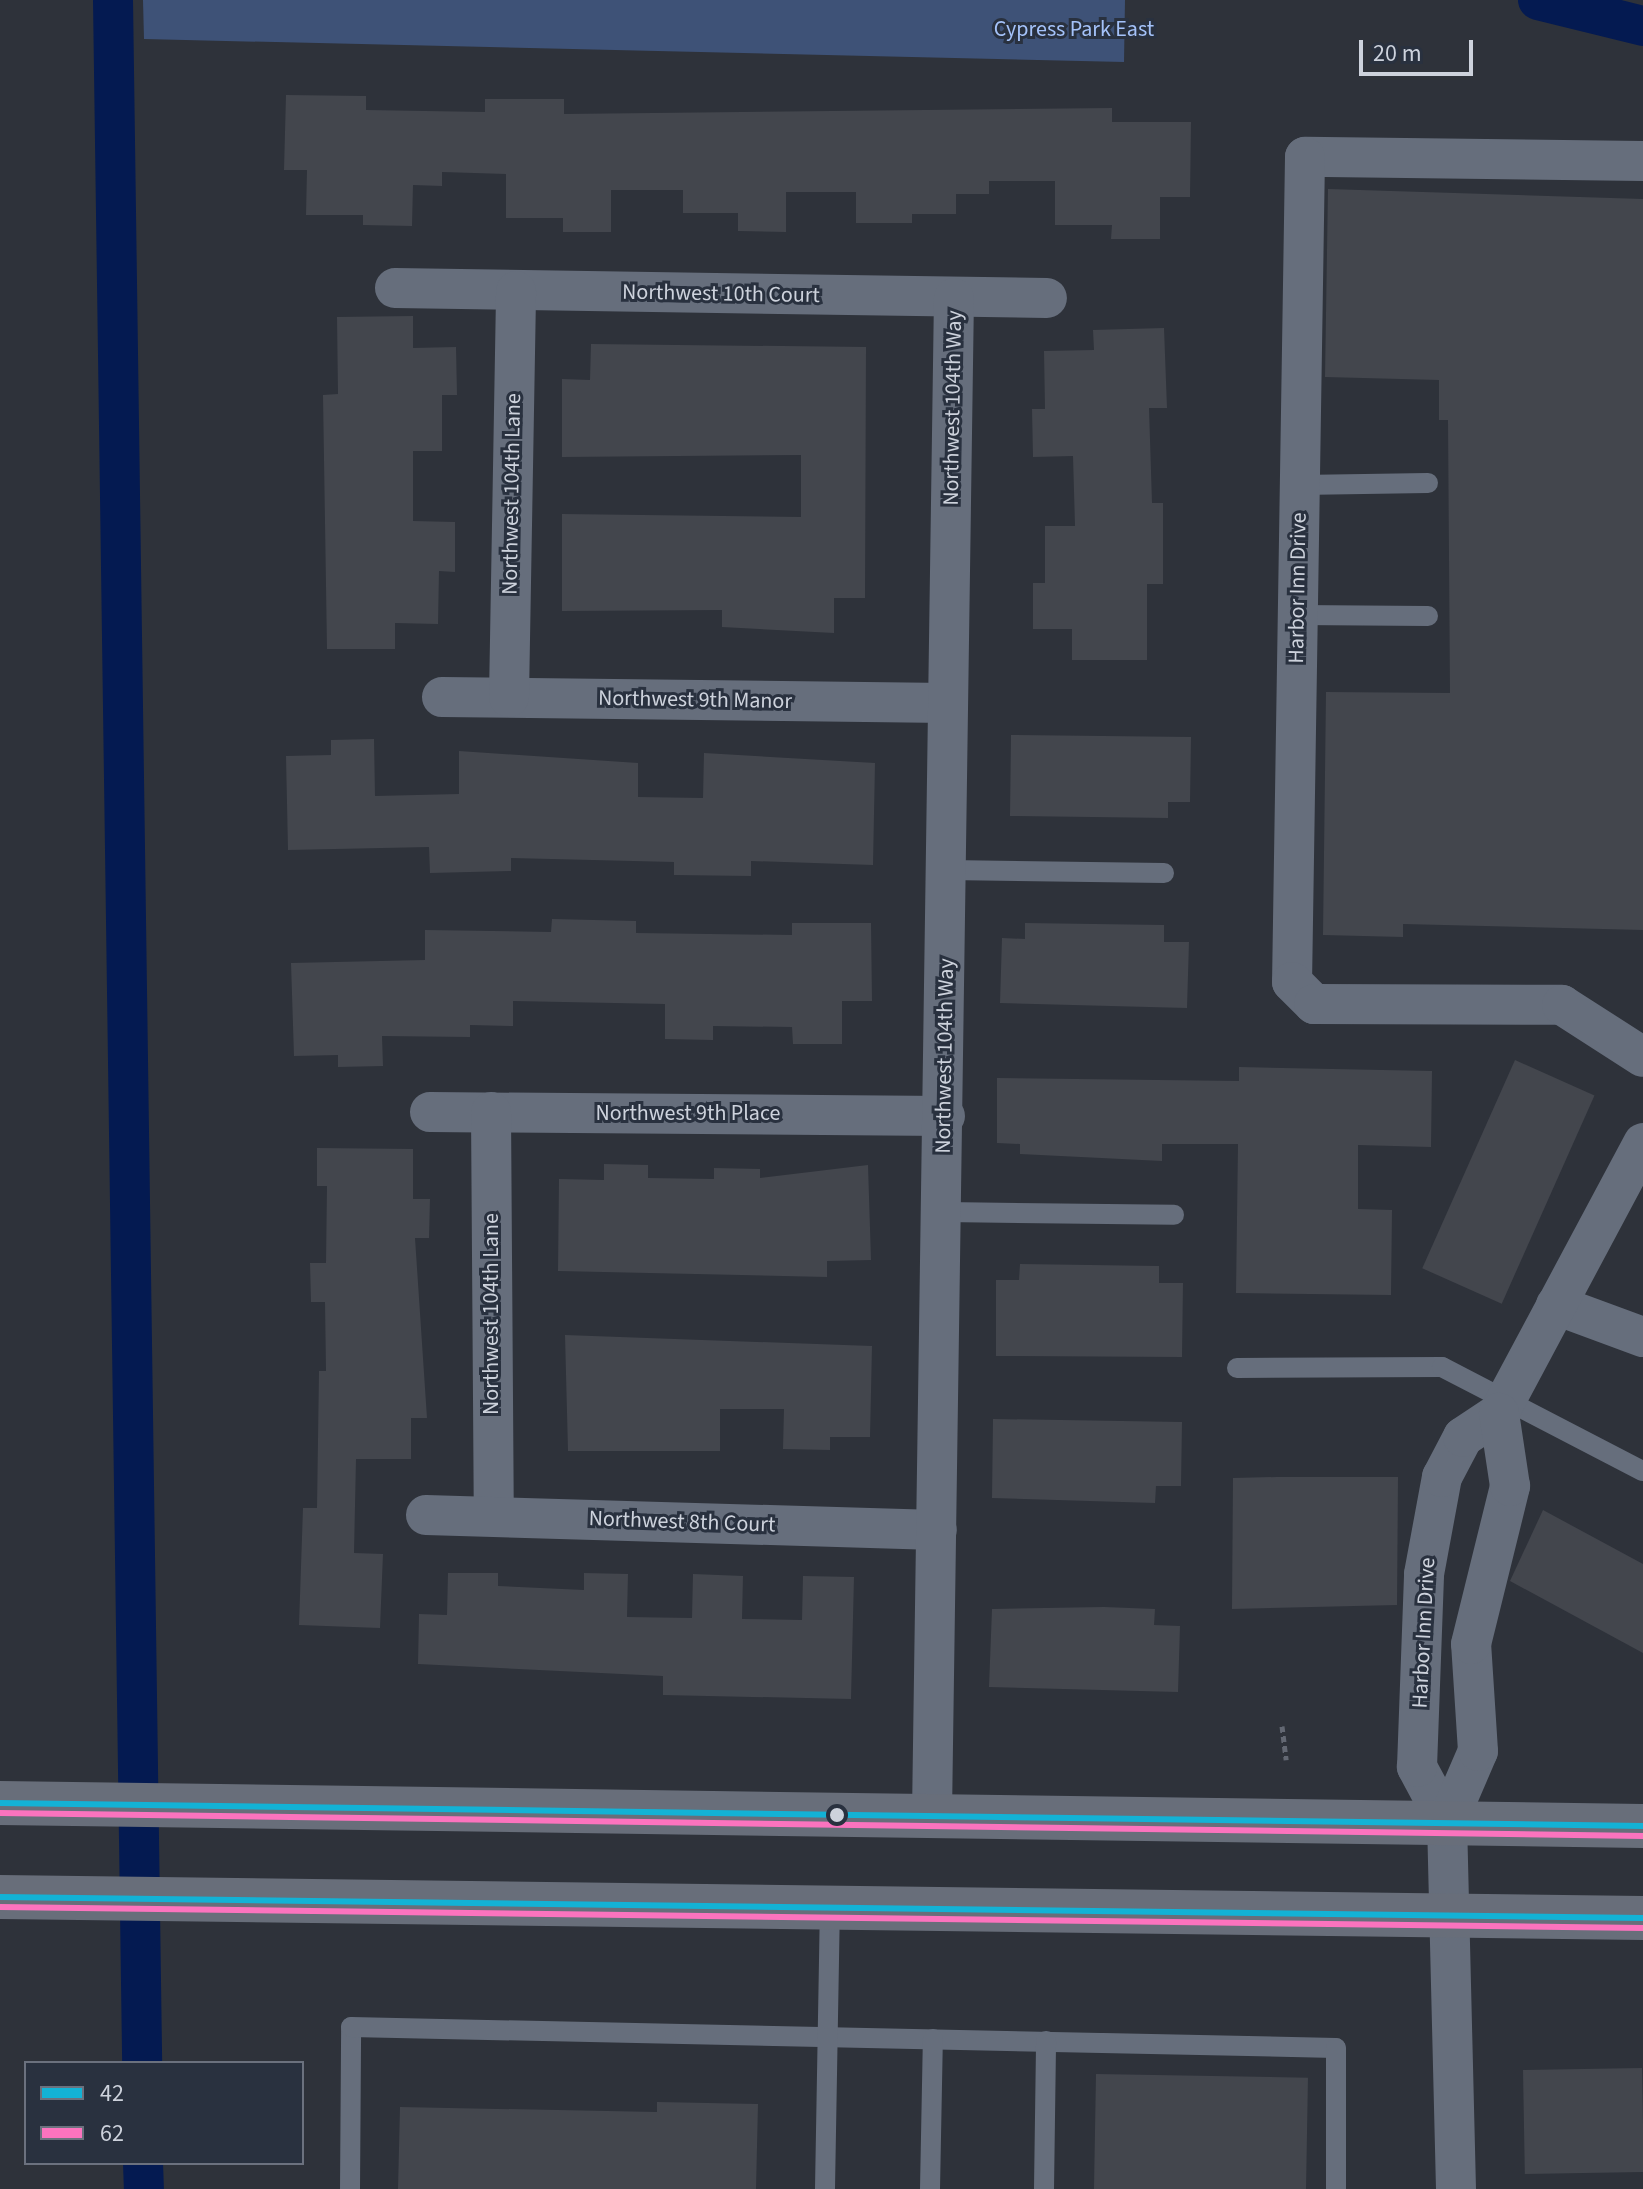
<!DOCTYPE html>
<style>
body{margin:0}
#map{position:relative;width:1643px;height:2189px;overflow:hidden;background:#2e323a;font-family:"Source Sans 3",sans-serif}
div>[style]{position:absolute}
.green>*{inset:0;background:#3e5277}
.canal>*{height:40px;margin:-20px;padding:0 20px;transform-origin:20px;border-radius:20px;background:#041a51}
.building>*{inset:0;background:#43464d;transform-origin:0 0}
.path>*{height:5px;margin-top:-2.5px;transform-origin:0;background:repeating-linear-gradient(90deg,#636873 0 6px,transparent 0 10px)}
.service>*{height:20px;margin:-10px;padding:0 10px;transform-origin:10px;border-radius:10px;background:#666e7c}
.minor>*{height:40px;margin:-20px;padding:0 20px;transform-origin:20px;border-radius:20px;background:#666e7c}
.primary>*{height:44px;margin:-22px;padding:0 22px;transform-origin:22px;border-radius:22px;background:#686e7a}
.bus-1>*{height:6px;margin:-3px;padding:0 3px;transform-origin:3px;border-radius:3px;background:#13b2d5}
.bus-2>*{height:6px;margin:-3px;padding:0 3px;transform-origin:3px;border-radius:3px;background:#fc73be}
.dots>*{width:22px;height:22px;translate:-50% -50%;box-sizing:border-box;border:4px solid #29313f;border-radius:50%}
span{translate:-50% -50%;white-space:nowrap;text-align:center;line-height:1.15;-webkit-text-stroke:6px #29313f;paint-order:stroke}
.park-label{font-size:22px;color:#a4c2f9}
.street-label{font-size:22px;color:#cdd2dc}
.legend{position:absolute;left:24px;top:2061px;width:280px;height:104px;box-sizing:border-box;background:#29313f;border:2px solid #6b717e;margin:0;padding:10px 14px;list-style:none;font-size:24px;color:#cdd2dc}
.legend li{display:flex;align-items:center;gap:16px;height:40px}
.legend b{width:40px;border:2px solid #6b717e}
.scale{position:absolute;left:1359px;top:40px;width:114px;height:36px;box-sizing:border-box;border:4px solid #cdd2dc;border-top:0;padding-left:10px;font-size:24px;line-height:28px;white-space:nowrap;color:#cdd2dc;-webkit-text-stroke:6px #29313f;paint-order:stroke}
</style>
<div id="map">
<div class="green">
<div style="clip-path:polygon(143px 0,1125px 0,1124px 62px,144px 39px)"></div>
</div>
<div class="canal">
<div style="left:113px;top:0;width:2063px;rotate:89.19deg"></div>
<div style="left:1538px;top:0;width:108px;rotate:13.9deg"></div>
<div style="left:143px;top:2163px;width:26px;rotate:88deg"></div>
</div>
<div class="building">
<div style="clip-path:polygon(286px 95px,366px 96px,366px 110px,485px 112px,485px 99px,564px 99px,564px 114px,1112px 108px,1112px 122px,1191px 122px,1190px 197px,1160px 197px,1160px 239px,1111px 239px,1112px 225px,1055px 225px,1055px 181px,989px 181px,989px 194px,956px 194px,956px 214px,912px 214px,912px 223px,856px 223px,856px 192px,786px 192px,786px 232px,738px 231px,738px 213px,683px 213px,683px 190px,611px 190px,611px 232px,563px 232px,563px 218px,506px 218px,506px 174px,442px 172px,442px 186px,413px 185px,412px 226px,363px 225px,363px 215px,306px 215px,307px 170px,284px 170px)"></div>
<div style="clip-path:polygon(1328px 189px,1643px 199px,1643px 930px,1403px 924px,1403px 937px,1323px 935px,1326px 692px,1450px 693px,1448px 420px,1439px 420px,1439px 380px,1325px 377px)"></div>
<div style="clip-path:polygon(413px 316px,413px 348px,456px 347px,457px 395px,442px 395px,442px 451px,413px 451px,413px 521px,455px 522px,455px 572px,439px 571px,438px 624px,395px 623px,395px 649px,327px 649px,323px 395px,338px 394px,337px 317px)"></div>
<div style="clip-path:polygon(1164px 328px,1167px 408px,1149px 408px,1152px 503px,1163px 503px,1163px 584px,1147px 584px,1147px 660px,1072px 660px,1072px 629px,1033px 629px,1033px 583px,1045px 583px,1045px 526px,1075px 526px,1073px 456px,1033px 457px,1032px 409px,1045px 409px,1044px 351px,1094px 350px,1093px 330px)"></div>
<div style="clip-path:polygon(591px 344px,866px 347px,865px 598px,834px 598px,834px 633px,722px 627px,722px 610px,562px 611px,562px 514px,801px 517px,801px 455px,562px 457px,562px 379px,590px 380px)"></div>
<div style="clip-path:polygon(1011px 735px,1191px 737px,1190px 802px,1168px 802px,1168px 818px,1010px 816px)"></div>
<div style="clip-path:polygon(374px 739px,375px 796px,459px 794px,459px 751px,638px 763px,638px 797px,703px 798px,704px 753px,875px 763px,873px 865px,751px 861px,751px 876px,674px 875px,674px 862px,511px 858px,511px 871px,430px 873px,429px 847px,288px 850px,286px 756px,331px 755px,331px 740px)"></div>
<div style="clip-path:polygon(552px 919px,636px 921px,636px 933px,792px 935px,792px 923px,871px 923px,872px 1001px,842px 1001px,842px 1044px,793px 1044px,792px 1027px,713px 1026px,713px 1040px,665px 1039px,665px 1004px,513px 1001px,513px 1026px,470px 1025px,470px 1037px,382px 1036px,383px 1066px,338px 1067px,338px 1055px,294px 1056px,291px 963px,425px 960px,425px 930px,551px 932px)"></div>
<div style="clip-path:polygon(1025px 923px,1164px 925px,1164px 942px,1189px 942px,1187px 1008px,1000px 1003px,1002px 938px,1025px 939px)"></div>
<div style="left:1515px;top:1060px;width:87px;height:228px;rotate:24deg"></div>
<div style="clip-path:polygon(1239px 1067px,1432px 1071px,1431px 1147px,1358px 1145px,1358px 1209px,1392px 1210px,1391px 1295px,1236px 1293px,1238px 1144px,1162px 1144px,1162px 1161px,1020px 1154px,1020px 1144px,997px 1143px,997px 1078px,1239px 1081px)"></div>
<div style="clip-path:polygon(317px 1148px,413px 1149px,413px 1199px,430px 1199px,429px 1238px,415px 1238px,427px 1418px,411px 1418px,411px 1459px,356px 1459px,354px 1553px,383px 1554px,380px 1628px,299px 1625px,303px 1508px,317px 1508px,319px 1371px,326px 1371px,325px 1302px,311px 1302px,310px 1263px,326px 1263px,327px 1186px,317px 1186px)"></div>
<div style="clip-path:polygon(604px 1164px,648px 1165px,648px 1178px,714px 1179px,714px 1168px,760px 1169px,760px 1178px,868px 1165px,871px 1260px,827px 1261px,827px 1277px,558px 1271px,559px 1179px,604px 1180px)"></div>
<div style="clip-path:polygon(1020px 1264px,1159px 1266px,1159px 1283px,1183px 1283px,1182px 1357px,996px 1356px,996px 1280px,1019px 1280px)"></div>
<div style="clip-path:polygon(565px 1335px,872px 1346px,870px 1437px,830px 1437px,830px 1450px,783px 1449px,784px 1409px,720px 1409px,720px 1451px,568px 1451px)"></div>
<div style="clip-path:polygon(993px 1419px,1182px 1422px,1181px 1486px,1156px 1486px,1155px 1503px,992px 1498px)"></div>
<div style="clip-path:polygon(1277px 1477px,1398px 1477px,1397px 1605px,1232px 1609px,1233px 1478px)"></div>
<div style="clip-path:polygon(1543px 1510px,1643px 1564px,1643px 1653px,1510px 1581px)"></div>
<div style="clip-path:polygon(448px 1573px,498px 1573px,498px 1586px,584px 1590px,584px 1573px,628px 1574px,627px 1617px,692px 1618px,693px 1574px,743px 1576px,742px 1619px,802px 1620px,803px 1576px,854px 1577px,851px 1699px,663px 1695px,663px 1676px,418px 1664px,419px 1614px,447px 1615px)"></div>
<div style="clip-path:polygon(1104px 1607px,1155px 1609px,1154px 1625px,1180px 1626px,1178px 1692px,989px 1687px,992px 1609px)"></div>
<div style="left:1642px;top:2068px;width:104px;height:119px;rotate:89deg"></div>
<div style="left:1096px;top:2074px;width:212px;height:115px;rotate:1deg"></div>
<div style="clip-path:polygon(657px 2102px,758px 2104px,756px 2189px,398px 2189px,400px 2107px,657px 2112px)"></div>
</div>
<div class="path">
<div style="left:1282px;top:1726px;width:34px;rotate:83deg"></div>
</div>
<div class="service">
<div style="left:1300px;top:485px;width:128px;rotate:-0.9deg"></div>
<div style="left:1298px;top:615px;width:130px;rotate:0.4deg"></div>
<div style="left:947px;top:870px;width:217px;rotate:0.8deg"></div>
<div style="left:944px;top:1212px;width:230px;rotate:0.7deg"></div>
<div style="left:1237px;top:1368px;width:205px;rotate:-0.3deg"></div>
<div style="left:1442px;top:1367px;width:226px;rotate:27.4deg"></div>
<div style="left:350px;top:2189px;width:162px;rotate:-89.6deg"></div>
<div style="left:351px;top:2027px;width:985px;rotate:1.22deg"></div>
<div style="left:1336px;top:2048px;width:141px;rotate:90deg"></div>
<div style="left:825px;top:2189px;width:281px;rotate:-89deg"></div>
<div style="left:930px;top:2189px;width:150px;rotate:-88.9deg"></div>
<div style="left:1044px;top:2189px;width:148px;rotate:-89.2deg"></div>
</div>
<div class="minor">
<div style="left:1643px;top:161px;width:338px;rotate:-179.3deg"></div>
<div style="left:1305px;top:157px;width:825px;rotate:90.9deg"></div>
<div style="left:1292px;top:982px;width:31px;rotate:45deg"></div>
<div style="left:1314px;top:1004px;width:248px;rotate:0.2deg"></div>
<div style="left:1562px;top:1005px;width:96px;rotate:32.7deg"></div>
<div style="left:395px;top:288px;width:652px;rotate:0.88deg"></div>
<div style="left:442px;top:697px;width:506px;rotate:0.68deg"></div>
<div style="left:509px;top:697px;width:406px;rotate:-89deg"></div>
<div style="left:430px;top:1112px;width:515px;rotate:0.45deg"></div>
<div style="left:491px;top:1112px;width:403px;rotate:89.6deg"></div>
<div style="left:1556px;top:1305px;width:93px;rotate:20.2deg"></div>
<div style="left:426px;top:1515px;width:511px;rotate:1.68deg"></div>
<div style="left:932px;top:1814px;width:1516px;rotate:-89.17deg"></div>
<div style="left:1447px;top:1823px;width:64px;rotate:-118.2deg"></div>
<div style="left:1417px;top:1767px;width:193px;rotate:-87.9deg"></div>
<div style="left:1424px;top:1574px;width:99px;rotate:-79.5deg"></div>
<div style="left:1442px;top:1477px;width:45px;rotate:-62.3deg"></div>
<div style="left:1463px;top:1437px;width:43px;rotate:-33.7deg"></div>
<div style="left:1499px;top:1413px;width:306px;rotate:-61.9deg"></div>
<div style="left:1456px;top:2189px;width:366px;rotate:-91.4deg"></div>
<div style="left:1447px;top:1823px;width:78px;rotate:-66.7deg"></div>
<div style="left:1478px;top:1751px;width:107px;rotate:-93.7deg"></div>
<div style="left:1471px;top:1644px;width:163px;rotate:-76.1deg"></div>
<div style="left:1510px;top:1486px;width:74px;rotate:-98.6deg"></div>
</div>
<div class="primary">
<div style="left:0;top:1803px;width:1643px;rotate:0.8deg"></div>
<div style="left:0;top:1897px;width:1643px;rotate:0.73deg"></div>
</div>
<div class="bus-1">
<div style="left:0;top:1803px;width:1643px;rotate:0.8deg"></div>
<div style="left:0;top:1897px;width:1643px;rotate:0.73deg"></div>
</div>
<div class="bus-2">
<div style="left:0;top:1813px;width:1643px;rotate:0.8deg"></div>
<div style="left:0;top:1907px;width:1643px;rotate:0.73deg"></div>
</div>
<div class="dots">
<div style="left:837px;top:1815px;background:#cdd2dc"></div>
</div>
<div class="park-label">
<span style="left:1074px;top:30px">Cypress Park East</span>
</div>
<div class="street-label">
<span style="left:721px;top:294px;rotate:1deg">Northwest 10th Court</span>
<span style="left:953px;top:408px;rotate:-89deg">Northwest 104th Way</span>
<span style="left:512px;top:494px;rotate:-89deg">Northwest 104th Lane</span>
<span style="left:1298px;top:588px;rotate:-89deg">Harbor Inn Drive</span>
<span style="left:695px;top:700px;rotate:1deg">Northwest 9th Manor</span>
<span style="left:945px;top:1056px;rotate:-89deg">Northwest 104th Way</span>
<span style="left:688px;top:1114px">Northwest 9th Place</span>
<span style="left:492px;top:1314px;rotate:-90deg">Northwest 104th Lane</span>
<span style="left:682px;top:1522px;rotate:2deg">Northwest 8th Court</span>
<span style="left:1424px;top:1633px;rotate:-87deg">Harbor Inn Drive</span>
</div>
<ul class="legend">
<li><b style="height:10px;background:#13b2d5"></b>42</li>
<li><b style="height:10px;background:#fc73be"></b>62</li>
</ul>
<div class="scale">20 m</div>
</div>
